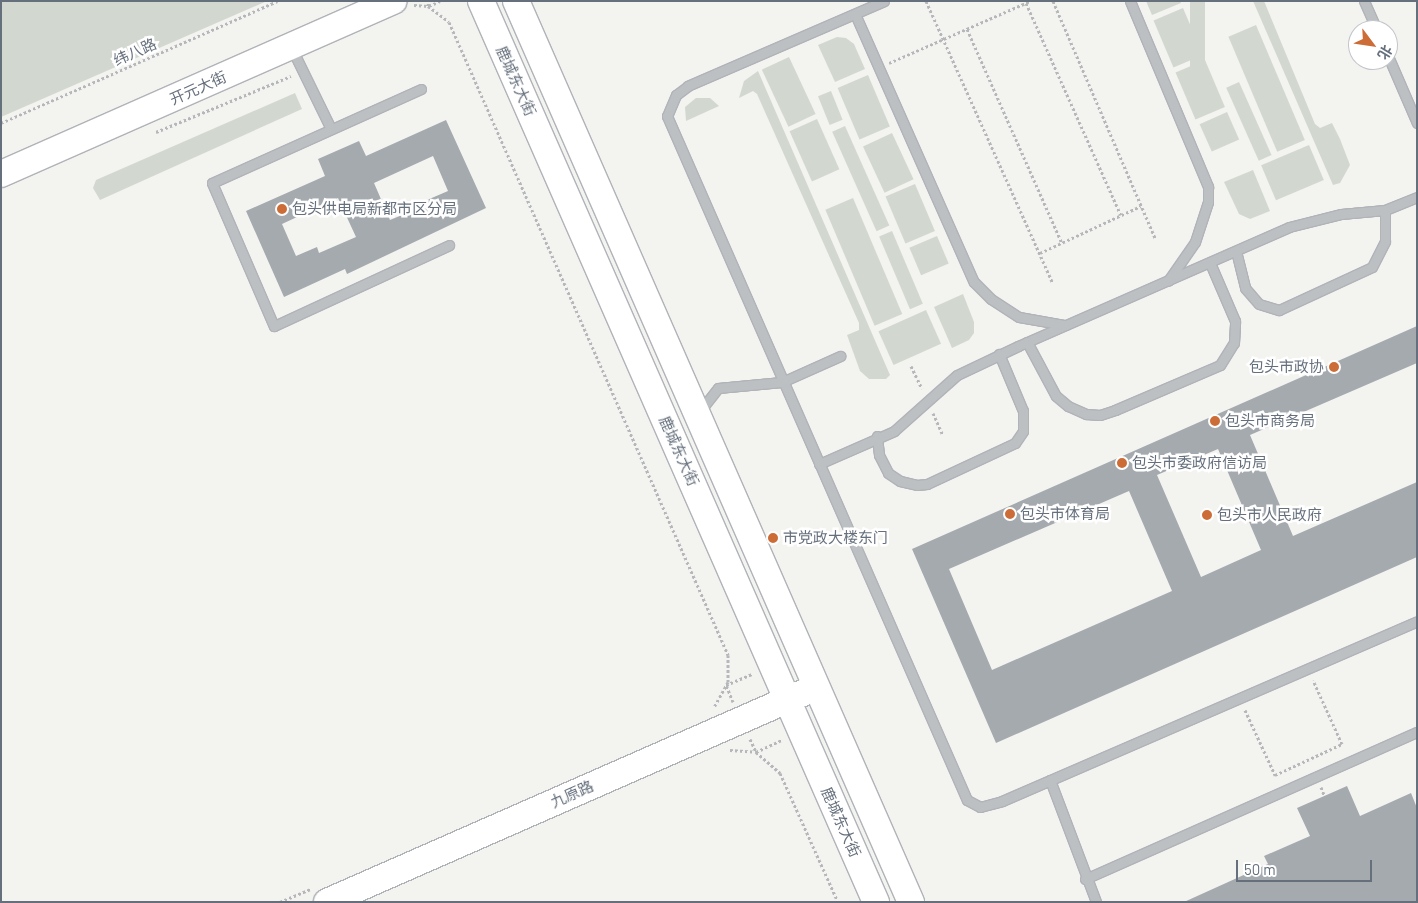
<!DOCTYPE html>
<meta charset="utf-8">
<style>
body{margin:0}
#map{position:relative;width:1418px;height:903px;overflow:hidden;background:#f3f3f0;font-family:Barlow,"Noto Sans SC",sans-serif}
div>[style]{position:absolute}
.green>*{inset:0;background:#d2d8d0;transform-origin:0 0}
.building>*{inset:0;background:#a5aaaf}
.path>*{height:3px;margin-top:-1.5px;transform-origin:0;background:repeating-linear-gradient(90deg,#b5b7ba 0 2.5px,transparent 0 5px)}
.roads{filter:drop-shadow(1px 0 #b0b3b8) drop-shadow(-1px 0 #b0b3b8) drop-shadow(0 1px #b0b3b8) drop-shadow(0 -1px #b0b3b8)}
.lane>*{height:9px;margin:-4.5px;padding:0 4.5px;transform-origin:4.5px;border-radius:4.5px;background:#bdc0c3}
.secondary>*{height:26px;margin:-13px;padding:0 13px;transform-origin:13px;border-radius:13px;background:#fff}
.dots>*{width:14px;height:14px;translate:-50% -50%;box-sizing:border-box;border:2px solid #fff;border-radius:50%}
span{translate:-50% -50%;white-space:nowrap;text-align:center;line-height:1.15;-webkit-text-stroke:5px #fff;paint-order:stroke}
.street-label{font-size:15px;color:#66707d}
.poi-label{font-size:15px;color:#66707d}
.left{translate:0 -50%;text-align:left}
.right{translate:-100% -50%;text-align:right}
.frame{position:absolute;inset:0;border:2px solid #66707d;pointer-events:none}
.north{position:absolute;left:1348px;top:20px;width:50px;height:50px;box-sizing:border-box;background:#fff;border:1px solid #c2c6cb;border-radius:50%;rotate:121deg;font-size:14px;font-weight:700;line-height:20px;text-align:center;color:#66707d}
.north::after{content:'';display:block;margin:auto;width:18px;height:22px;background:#cc6c37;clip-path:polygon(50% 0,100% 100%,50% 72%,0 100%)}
.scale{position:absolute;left:1236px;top:860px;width:136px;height:22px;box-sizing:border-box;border:2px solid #66707d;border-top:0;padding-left:6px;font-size:15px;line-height:18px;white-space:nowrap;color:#66707d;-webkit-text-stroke:4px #fff;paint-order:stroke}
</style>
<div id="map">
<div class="green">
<div style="clip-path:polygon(1px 1px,267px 1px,1px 117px)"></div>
<div style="clip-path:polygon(1146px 1px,1180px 1px,1181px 3px,1152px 15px)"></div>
<div style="left:1190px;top:1px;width:15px;height:88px"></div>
<div style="clip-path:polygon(1253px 1px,1264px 1px,1315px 124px,1320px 128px,1332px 123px,1340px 139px,1350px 165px,1340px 183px,1333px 185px)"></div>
<div style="left:1183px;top:8px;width:51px;height:32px;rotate:67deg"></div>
<div style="left:1256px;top:25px;width:125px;height:30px;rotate:67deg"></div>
<div style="clip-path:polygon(837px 37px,846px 38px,854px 44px,865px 69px,835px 82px,818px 45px)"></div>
<div style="left:789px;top:57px;width:63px;height:30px;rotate:65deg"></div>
<div style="left:1205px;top:60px;width:51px;height:32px;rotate:67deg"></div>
<div style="clip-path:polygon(758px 71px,890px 375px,886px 379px,869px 379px,860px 371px,847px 335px,859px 330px,859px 323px,757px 94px,753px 91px,739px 98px,744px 81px)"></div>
<div style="left:868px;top:75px;width:56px;height:33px;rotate:67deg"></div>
<div style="left:1239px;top:82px;width:80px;height:14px;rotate:66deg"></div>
<div style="left:831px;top:91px;width:31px;height:14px;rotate:68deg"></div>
<div style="clip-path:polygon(295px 93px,302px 109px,100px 200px,93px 188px,96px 180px)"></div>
<div style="clip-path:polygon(696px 98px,710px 98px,719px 106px,686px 121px,685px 107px)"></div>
<div style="left:1227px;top:112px;width:30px;height:30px;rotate:66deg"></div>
<div style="left:817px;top:119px;width:55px;height:30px;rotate:66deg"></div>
<div style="left:845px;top:126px;width:109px;height:14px;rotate:66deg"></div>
<div style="left:892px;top:133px;width:51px;height:32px;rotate:65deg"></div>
<div style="left:1309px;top:145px;width:38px;height:52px;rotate:67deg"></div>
<div style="clip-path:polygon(1253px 170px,1270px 211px,1250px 219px,1239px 214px,1224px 182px)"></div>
<div style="left:915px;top:184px;width:51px;height:32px;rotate:67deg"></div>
<div style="left:853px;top:198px;width:126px;height:30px;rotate:67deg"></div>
<div style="left:892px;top:231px;width:79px;height:14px;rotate:67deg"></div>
<div style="left:937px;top:236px;width:30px;height:30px;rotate:67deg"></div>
<div style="clip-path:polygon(963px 294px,974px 322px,974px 333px,969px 340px,952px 348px,934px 307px)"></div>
<div style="left:926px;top:310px;width:37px;height:52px;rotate:66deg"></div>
</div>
<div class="building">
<div style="clip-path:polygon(evenodd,446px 120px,486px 208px,347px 274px,345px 269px,284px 297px,246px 211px,325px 176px,318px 159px,359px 141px,366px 156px,446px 120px,433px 156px,448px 191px,427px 200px,429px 204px,390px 220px,374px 183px,433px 156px,446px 120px,338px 198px,356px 237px,319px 253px,317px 247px,296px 256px,282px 224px,338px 198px)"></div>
<div style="clip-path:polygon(evenodd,1417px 326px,1417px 363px,1250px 435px,1293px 536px,1417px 482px,1417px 557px,996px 743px,912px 549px,1417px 326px,1218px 449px,1261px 550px,1201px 577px,1157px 475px,1218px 449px,1417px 326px,1129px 491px,1172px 591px,992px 670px,949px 569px,1129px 491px)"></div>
<div style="clip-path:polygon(1347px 786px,1360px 816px,1411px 793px,1417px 808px,1417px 902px,1184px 902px,1268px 864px,1264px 856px,1310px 836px,1297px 808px)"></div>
</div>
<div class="path">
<div style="left:926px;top:1px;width:309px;rotate:65.8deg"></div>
<div style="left:1053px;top:1px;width:258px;rotate:66.7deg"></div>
<div style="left:1026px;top:3px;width:232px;rotate:65.9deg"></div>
<div style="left:414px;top:5px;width:14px;rotate:4deg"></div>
<div style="left:428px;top:6px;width:26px;rotate:37deg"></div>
<div style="left:449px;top:22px;width:692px;rotate:66.21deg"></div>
<div style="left:728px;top:655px;width:27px;rotate:90deg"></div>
<div style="left:728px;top:682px;width:29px;rotate:119deg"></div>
<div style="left:428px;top:6px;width:5px;rotate:-79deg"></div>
<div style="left:429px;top:6px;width:12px;rotate:-24deg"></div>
<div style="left:967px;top:29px;width:234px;rotate:66.1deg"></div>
<div style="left:889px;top:63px;width:154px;rotate:-23.7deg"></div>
<div style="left:1px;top:123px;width:302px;rotate:-23.8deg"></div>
<div style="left:156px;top:132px;width:146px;rotate:-22.5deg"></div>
<div style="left:1040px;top:253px;width:111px;rotate:-25deg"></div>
<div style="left:911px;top:366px;width:25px;rotate:64deg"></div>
<div style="left:933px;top:413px;width:24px;rotate:66deg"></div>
<div style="left:733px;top:702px;width:18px;rotate:-112deg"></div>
<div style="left:726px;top:685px;width:28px;rotate:-23deg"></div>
<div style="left:1245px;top:710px;width:72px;rotate:65.2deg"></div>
<div style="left:1275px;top:775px;width:74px;rotate:-24.8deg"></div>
<div style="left:1342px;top:744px;width:70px;rotate:-114.4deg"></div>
<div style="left:750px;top:739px;width:14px;rotate:65deg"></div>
<div style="left:756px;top:752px;width:29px;rotate:-25deg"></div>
<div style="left:730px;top:750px;width:26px;rotate:4deg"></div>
<div style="left:756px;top:752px;width:32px;rotate:41deg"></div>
<div style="left:780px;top:773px;width:141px;rotate:65.8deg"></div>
<div style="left:1321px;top:787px;width:9px;rotate:69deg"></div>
<div style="left:280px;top:902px;width:33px;rotate:-23deg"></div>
</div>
<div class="roads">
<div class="lane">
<div style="left:884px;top:1px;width:214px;rotate:156.6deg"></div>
<div style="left:688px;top:86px;width:15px;rotate:143deg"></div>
<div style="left:676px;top:95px;width:23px;rotate:113deg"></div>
<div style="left:667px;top:116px;width:747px;rotate:66.32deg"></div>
<div style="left:967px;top:800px;width:15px;rotate:28deg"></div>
<div style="left:980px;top:807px;width:23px;rotate:-15deg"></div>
<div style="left:1002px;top:801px;width:452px;rotate:-23.4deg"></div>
<div style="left:1130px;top:1px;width:202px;rotate:67.2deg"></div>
<div style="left:1208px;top:187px;width:15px;rotate:90deg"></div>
<div style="left:1208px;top:202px;width:42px;rotate:108deg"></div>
<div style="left:1195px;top:242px;width:47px;rotate:124.7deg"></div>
<div style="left:1364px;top:1px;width:32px;rotate:66deg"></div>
<div style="left:855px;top:14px;width:293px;rotate:66.1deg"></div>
<div style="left:974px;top:282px;width:24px;rotate:45deg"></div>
<div style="left:991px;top:299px;width:33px;rotate:33deg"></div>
<div style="left:1019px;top:317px;width:47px;rotate:9.9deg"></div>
<div style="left:291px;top:47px;width:91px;rotate:64deg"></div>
<div style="left:1388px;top:56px;width:73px;rotate:66.6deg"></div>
<div style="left:421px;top:89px;width:229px;rotate:155.8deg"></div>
<div style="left:212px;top:183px;width:156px;rotate:66.6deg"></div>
<div style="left:274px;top:326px;width:193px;rotate:-24.8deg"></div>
<div style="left:1236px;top:251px;width:38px;rotate:76deg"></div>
<div style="left:1245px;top:288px;width:21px;rotate:49deg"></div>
<div style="left:1259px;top:304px;width:21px;rotate:17deg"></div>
<div style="left:1279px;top:310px;width:102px;rotate:-24.8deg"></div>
<div style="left:1372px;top:267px;width:29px;rotate:-63deg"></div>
<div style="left:1385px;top:241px;width:31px;rotate:-90deg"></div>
<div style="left:1027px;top:342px;width:61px;rotate:61.8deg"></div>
<div style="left:1056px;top:396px;width:16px;rotate:40deg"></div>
<div style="left:1068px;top:406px;width:20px;rotate:24deg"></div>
<div style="left:1086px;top:414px;width:14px;rotate:4deg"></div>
<div style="left:1100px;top:415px;width:16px;rotate:-18deg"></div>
<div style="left:1115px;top:410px;width:114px;rotate:-23.2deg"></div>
<div style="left:1220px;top:365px;width:26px;rotate:-58deg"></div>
<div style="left:1234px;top:343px;width:22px;rotate:-87deg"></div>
<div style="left:1235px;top:321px;width:63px;rotate:-113.3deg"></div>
<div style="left:700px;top:411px;width:29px;rotate:-52deg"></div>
<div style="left:718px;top:388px;width:64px;rotate:-5.4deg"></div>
<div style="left:782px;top:382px;width:64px;rotate:-24.1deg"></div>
<div style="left:877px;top:436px;width:19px;rotate:84deg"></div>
<div style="left:879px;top:455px;width:20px;rotate:63deg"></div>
<div style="left:888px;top:473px;width:14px;rotate:34deg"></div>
<div style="left:900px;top:481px;width:17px;rotate:13deg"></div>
<div style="left:917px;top:485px;width:10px;rotate:-6deg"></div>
<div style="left:927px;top:484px;width:97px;rotate:-25deg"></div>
<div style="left:1015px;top:443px;width:14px;rotate:-56deg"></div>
<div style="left:1023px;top:431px;width:20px;rotate:-90deg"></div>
<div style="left:1023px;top:411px;width:62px;rotate:-112.8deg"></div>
<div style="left:819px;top:464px;width:82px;rotate:-23.7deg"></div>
<div style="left:894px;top:431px;width:84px;rotate:-41.6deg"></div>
<div style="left:957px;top:375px;width:68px;rotate:-25.4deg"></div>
<div style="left:1018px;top:346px;width:296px;rotate:-23.7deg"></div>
<div style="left:1289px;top:227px;width:54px;rotate:-14deg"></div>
<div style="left:1341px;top:214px;width:44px;rotate:-5.2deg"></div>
<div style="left:1385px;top:210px;width:35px;rotate:-22deg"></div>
<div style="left:1050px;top:780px;width:130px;rotate:69.3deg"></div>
<div style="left:1085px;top:879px;width:363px;rotate:-23.9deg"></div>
</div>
<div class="secondary">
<div style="left:481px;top:1px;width:984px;rotate:66.33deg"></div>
<div style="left:516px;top:1px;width:984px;rotate:66.33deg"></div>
<div style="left:1px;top:174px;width:429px;rotate:-23.8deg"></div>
<div style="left:327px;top:902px;width:520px;rotate:-23.71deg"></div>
</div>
</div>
<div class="dots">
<div style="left:282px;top:209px;background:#cc6c37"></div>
<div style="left:1334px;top:367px;background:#cc6c37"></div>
<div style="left:1215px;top:421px;background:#cc6c37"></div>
<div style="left:1122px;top:463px;background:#cc6c37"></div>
<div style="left:1010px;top:514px;background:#cc6c37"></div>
<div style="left:1207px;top:515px;background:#cc6c37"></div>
<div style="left:773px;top:538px;background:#cc6c37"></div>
</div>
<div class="street-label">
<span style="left:135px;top:52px;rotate:-24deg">纬八路</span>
<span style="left:516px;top:81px;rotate:66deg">鹿城东大街</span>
<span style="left:198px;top:88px;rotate:-24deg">开元大街</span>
<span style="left:679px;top:451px;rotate:66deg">鹿城东大街</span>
<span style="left:572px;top:794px;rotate:-24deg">九原路</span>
<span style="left:841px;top:822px;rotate:66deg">鹿城东大街</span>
</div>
<div class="poi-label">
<span class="left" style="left:292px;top:209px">包头供电局新都市区分局</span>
<span class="right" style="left:1324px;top:367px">包头市政协</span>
<span class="left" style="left:1225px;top:421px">包头市商务局</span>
<span class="left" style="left:1132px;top:463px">包头市委政府信访局</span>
<span class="left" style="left:1020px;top:514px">包头市体育局</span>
<span class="left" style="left:1217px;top:515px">包头市人民政府</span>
<span class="left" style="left:783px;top:538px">市党政大楼东门</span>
</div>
<div class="frame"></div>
<div class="north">北</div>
<div class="scale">50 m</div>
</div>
